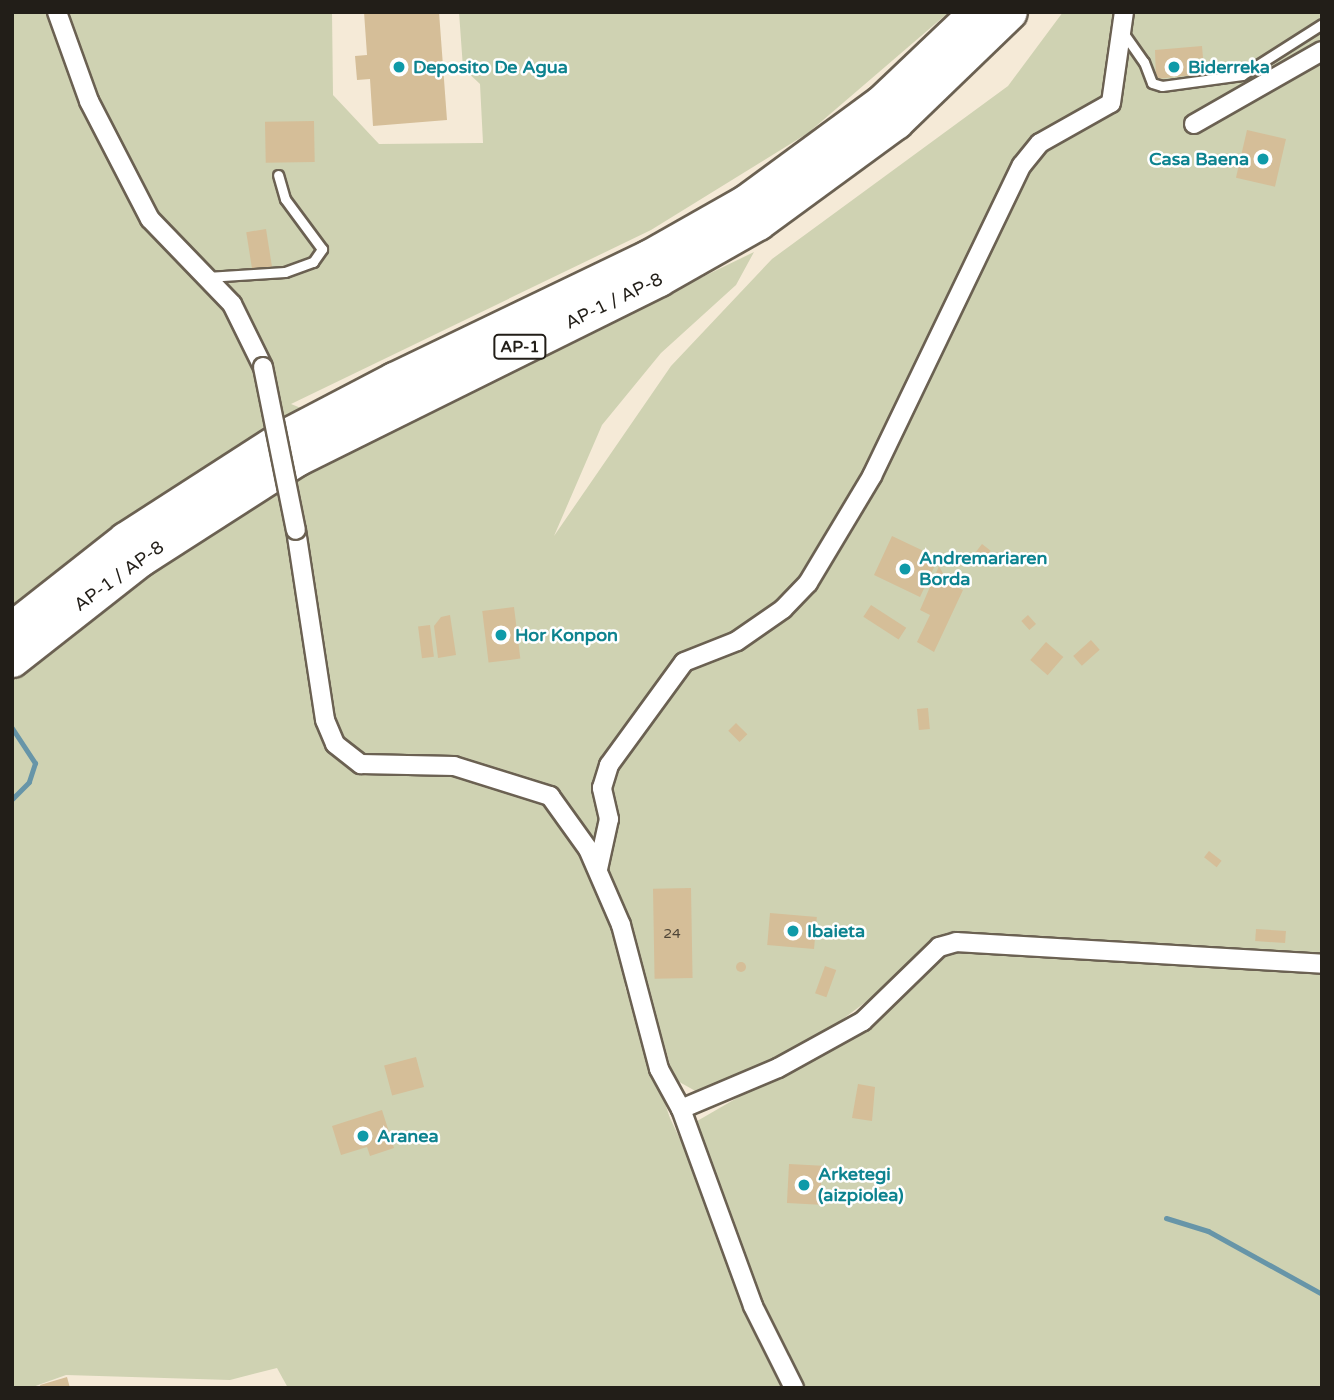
<!DOCTYPE html>
<style>
body{margin:0}
#map{position:relative;width:1334px;height:1400px;overflow:hidden;background:#f5ead7;font-family:"Varela Round",sans-serif}
div>[style]{position:absolute}
.green>*{inset:0;background:#cfd2b2}
.stream>*{height:5px;margin:-2.5px;padding:0 2.5px;transform-origin:2.5px;border-radius:2.5px;background:#6795a8}
.building>*{inset:0;background:#d5be98;transform-origin:0 0}
.round{border-radius:50%}
.roads{filter:drop-shadow(2px 0 #6b6152) drop-shadow(-2px 0 #6b6152) drop-shadow(0 2px #6b6152) drop-shadow(0 -2px #6b6152)}
.service>*{height:9px;margin:-4.5px;padding:0 4.5px;transform-origin:4.5px;border-radius:4.5px;background:#fff}
.minor>*{height:18px;margin:-9px;padding:0 9px;transform-origin:9px;border-radius:9px;background:#fff}
.motorway>*{height:33px;margin:-16.5px;padding:0 16.5px;transform-origin:16.5px;border-radius:16.5px;background:#fff}
.bridges{filter:drop-shadow(2px 0 #6b6152) drop-shadow(-2px 0 #6b6152) drop-shadow(0 2px #6b6152) drop-shadow(0 -2px #6b6152)}
.minor-bridge>*{height:18px;margin:-9px;padding:0 9px;transform-origin:9px;border-radius:9px;background:#fff}
.dots>*{width:19px;height:19px;translate:-50% -50%;box-sizing:border-box;border:4px solid #fff;border-radius:50%}
span{translate:-50% -50%;white-space:nowrap;text-align:center;line-height:1.15;-webkit-text-stroke:5px #fff;paint-order:stroke}
.number-label{font-size:14px;color:#4f4638}
.number-label span{-webkit-text-stroke-width:0}
.shield-label span{padding:2px 5px;background:#fff;border:2px solid;border-radius:5px;-webkit-text-stroke-width:0}
.shield-label{font-size:16px;color:#221e18;font-weight:700}
.culture-label{font-size:18px;color:#0d838f;font-weight:700}
.left{translate:0 -50%;text-align:left}
.right{translate:-100% -50%;text-align:right}
.street-label{font-size:18px;color:#221e18}
.frame{position:absolute;inset:0;border:14px solid #221e18;pointer-events:none}
</style>
<div id="map">
<div class="green">
<div style="clip-path:polygon(evenodd,12px 12px,332px 12px,333px 95px,379px 144px,483px 143px,480px 84px,463px 68px,459px 12px,949px 12px,808px 133px,651px 230px,291px 404px,372px 437px,754px 252px,736px 285px,661px 353px,602px 425px,554px 536px,671px 366px,772px 259px,1008px 86px,1063px 12px,1322px 12px,1322px 1388px,288px 1388px,277px 1368px,230px 1380px,66px 1375px,30px 1388px,12px 1388px,12px 12px,622px 927px,642px 966px,674px 1079px,699px 1093px,823px 1034px,935px 950px,825px 1047px,692px 1124px,738px 1262px,670px 1118px,625px 987px,622px 927px)"></div>
</div>
<div class="stream">
<div style="left:12px;top:728px;width:42px;rotate:56.7deg"></div>
<div style="left:35px;top:763px;width:20px;rotate:108deg"></div>
<div style="left:29px;top:782px;width:24px;rotate:135deg"></div>
<div style="left:1166px;top:1218px;width:44px;rotate:17.2deg"></div>
<div style="left:1208px;top:1231px;width:130px;rotate:28.9deg"></div>
</div>
<div class="building">
<div style="clip-path:polygon(364px 12px,439px 12px,447px 120px,373px 126px,370px 79px,357px 80px,355px 56px,367px 55px)"></div>
<div style="clip-path:polygon(1202px 46px,1203px 58px,1192px 59px,1193px 75px,1156px 79px,1155px 50px)"></div>
<div style="left:314px;top:121px;width:41px;height:49px;rotate:89deg"></div>
<div style="left:1247px;top:130px;width:40px;height:49px;rotate:13deg"></div>
<div style="left:266px;top:229px;width:39px;height:20px;rotate:81deg"></div>
<div style="clip-path:polygon(892px 536px,930px 554px,928px 559px,936px 563px,920px 597px,874px 575px)"></div>
<div style="left:982px;top:544px;width:11px;height:10px;rotate:38deg"></div>
<div style="clip-path:polygon(939px 566px,948px 583px,963px 590px,934px 652px,917px 642px,930px 615px,920px 610px)"></div>
<div style="left:871px;top:605px;width:42px;height:14px;rotate:33deg"></div>
<div style="left:514px;top:607px;width:52px;height:32px;rotate:83deg"></div>
<div style="clip-path:polygon(450px 615px,456px 655px,438px 658px,434px 626px,441px 617px)"></div>
<div style="left:1028px;top:615px;width:12px;height:9px;rotate:48deg"></div>
<div style="left:430px;top:625px;width:32px;height:12px;rotate:83deg"></div>
<div style="left:1091px;top:640px;width:13px;height:24px;rotate:48deg"></div>
<div style="left:1046px;top:642px;width:23px;height:24px;rotate:41deg"></div>
<div style="left:928px;top:708px;width:21px;height:11px;rotate:85deg"></div>
<div style="left:736px;top:723px;width:16px;height:11px;rotate:45deg"></div>
<div style="left:1209px;top:851px;width:16px;height:8px;rotate:38deg"></div>
<div style="left:691px;top:888px;width:90px;height:38px;rotate:89deg"></div>
<div style="left:770px;top:913px;width:47px;height:32px;rotate:5deg"></div>
<div style="left:1256px;top:929px;width:30px;height:12px;rotate:4deg"></div>
<div class="round" style="left:736px;top:962px;width:10px;height:10px"></div>
<div style="left:825px;top:966px;width:12px;height:29px;rotate:20deg"></div>
<div style="left:416px;top:1057px;width:31px;height:33px;rotate:75deg"></div>
<div style="clip-path:polygon(858px 1084px,875px 1087px,872px 1121px,852px 1118px)"></div>
<div style="clip-path:polygon(382px 1110px,394px 1148px,370px 1156px,367px 1147px,341px 1155px,332px 1126px)"></div>
<div style="left:789px;top:1164px;width:33px;height:39px;rotate:3deg"></div>
<div style="clip-path:polygon(67px 1377px,70px 1388px,41px 1388px,40px 1385px)"></div>
</div>
<div class="roads">
<div class="service">
<div style="left:1122px;top:31px;width:38px;rotate:55deg"></div>
<div style="left:1144px;top:62px;width:22px;rotate:69deg"></div>
<div style="left:1152px;top:83px;width:10px;rotate:17deg"></div>
<div style="left:1162px;top:86px;width:81px;rotate:-7.8deg"></div>
<div style="left:1242px;top:75px;width:95px;rotate:-32.5deg"></div>
<div style="left:207px;top:277px;width:78px;rotate:-3.7deg"></div>
<div style="left:285px;top:272px;width:30px;rotate:-20deg"></div>
<div style="left:313px;top:262px;width:16px;rotate:-55deg"></div>
<div style="left:322px;top:249px;width:62px;rotate:-126.5deg"></div>
<div style="left:285px;top:199px;width:25px;rotate:-106deg"></div>
</div>
<div class="minor">
<div style="left:57px;top:12px;width:95px;rotate:70.2deg"></div>
<div style="left:89px;top:101px;width:133px;rotate:62.7deg"></div>
<div style="left:150px;top:219px;width:118px;rotate:46deg"></div>
<div style="left:232px;top:304px;width:70px;rotate:63.8deg"></div>
<div style="left:1194px;top:124px;width:147px;rotate:-29.7deg"></div>
<div style="left:296px;top:530px;width:192px;rotate:81.3deg"></div>
<div style="left:325px;top:720px;width:26px;rotate:67deg"></div>
<div style="left:335px;top:744px;width:33px;rotate:38deg"></div>
<div style="left:361px;top:764px;width:93px;rotate:1.2deg"></div>
<div style="left:454px;top:766px;width:101px;rotate:17.4deg"></div>
<div style="left:550px;top:796px;width:65px;rotate:54.4deg"></div>
<div style="left:588px;top:849px;width:83px;rotate:66.5deg"></div>
<div style="left:621px;top:925px;width:149px;rotate:75.2deg"></div>
<div style="left:659px;top:1069px;width:46px;rotate:61.2deg"></div>
<div style="left:681px;top:1109px;width:210px;rotate:69.9deg"></div>
<div style="left:753px;top:1306px;width:92px;rotate:63.4deg"></div>
<div style="left:598px;top:869px;width:51px;rotate:-77.6deg"></div>
<div style="left:609px;top:819px;width:32px;rotate:-103deg"></div>
<div style="left:602px;top:788px;width:24px;rotate:-73deg"></div>
<div style="left:609px;top:765px;width:127px;rotate:-53.9deg"></div>
<div style="left:684px;top:662px;width:57px;rotate:-21.6deg"></div>
<div style="left:737px;top:641px;width:56px;rotate:-34.8deg"></div>
<div style="left:783px;top:609px;width:36px;rotate:-46deg"></div>
<div style="left:808px;top:583px;width:125px;rotate:-59.1deg"></div>
<div style="left:872px;top:476px;width:345px;rotate:-64.3deg"></div>
<div style="left:1022px;top:165px;width:28px;rotate:-51deg"></div>
<div style="left:1040px;top:143px;width:81px;rotate:-29.4deg"></div>
<div style="left:1111px;top:103px;width:92px;rotate:-81.9deg"></div>
<div style="left:681px;top:1109px;width:105px;rotate:-22.9deg"></div>
<div style="left:778px;top:1068px;width:97px;rotate:-28.9deg"></div>
<div style="left:863px;top:1021px;width:106px;rotate:-44.2deg"></div>
<div style="left:939px;top:947px;width:18px;rotate:-16deg"></div>
<div style="left:956px;top:942px;width:367px;rotate:3.4deg"></div>
</div>
<div class="motorway">
<div style="left:12px;top:628px;width:144px;rotate:-38.2deg"></div>
<div style="left:125px;top:539px;width:188px;rotate:-32.8deg"></div>
<div style="left:283px;top:437px;width:125px;rotate:-27.6deg"></div>
<div style="left:394px;top:379px;width:282px;rotate:-25.7deg"></div>
<div style="left:648px;top:257px;width:112px;rotate:-29.6deg"></div>
<div style="left:745px;top:202px;width:167px;rotate:-36.3deg"></div>
<div style="left:880px;top:103px;width:132px;rotate:-43.5deg"></div>
<div style="left:12px;top:660px;width:164px;rotate:-38.1deg"></div>
<div style="left:141px;top:559px;width:185px;rotate:-32.7deg"></div>
<div style="left:297px;top:459px;width:404px;rotate:-26.4deg"></div>
<div style="left:659px;top:279px;width:114px;rotate:-29.5deg"></div>
<div style="left:758px;top:223px;width:171px;rotate:-36.2deg"></div>
<div style="left:896px;top:122px;width:158px;rotate:-44deg"></div>
</div>
</div>
<div class="bridges">
<div class="minor-bridge">
<div style="left:263px;top:367px;width:166px;rotate:78.6deg"></div>
</div>
</div>
<div class="dots">
<div style="left:399px;top:67px;background:#0f9aa8"></div>
<div style="left:1174px;top:67px;background:#0f9aa8"></div>
<div style="left:1263px;top:159px;background:#0f9aa8"></div>
<div style="left:905px;top:569px;background:#0f9aa8"></div>
<div style="left:501px;top:635px;background:#0f9aa8"></div>
<div style="left:793px;top:931px;background:#0f9aa8"></div>
<div style="left:363px;top:1136px;background:#0f9aa8"></div>
<div style="left:804px;top:1185px;background:#0f9aa8"></div>
</div>
<div class="number-label">
<span style="left:672px;top:934px">24</span>
</div>
<div class="shield-label">
<span style="left:520px;top:347px">AP-1</span>
</div>
<div class="culture-label">
<span class="left" style="left:413px;top:67px">Deposito De Agua</span>
<span class="left" style="left:1188px;top:67px">Biderreka</span>
<span class="right" style="left:1249px;top:159px">Casa Baena</span>
<span class="left" style="left:919px;top:569px">Andremariaren<br>Borda</span>
<span class="left" style="left:515px;top:635px">Hor Konpon</span>
<span class="left" style="left:807px;top:931px">Ibaieta</span>
<span class="left" style="left:377px;top:1136px">Aranea</span>
<span class="left" style="left:818px;top:1185px">Arketegi<br>(aizpiolea)</span>
</div>
<div class="street-label">
<span style="left:614px;top:301px;rotate:-26deg">AP-1 / AP-8</span>
<span style="left:119px;top:576px;rotate:-36deg">AP-1 / AP-8</span>
</div>
<div class="frame"></div>
</div>
